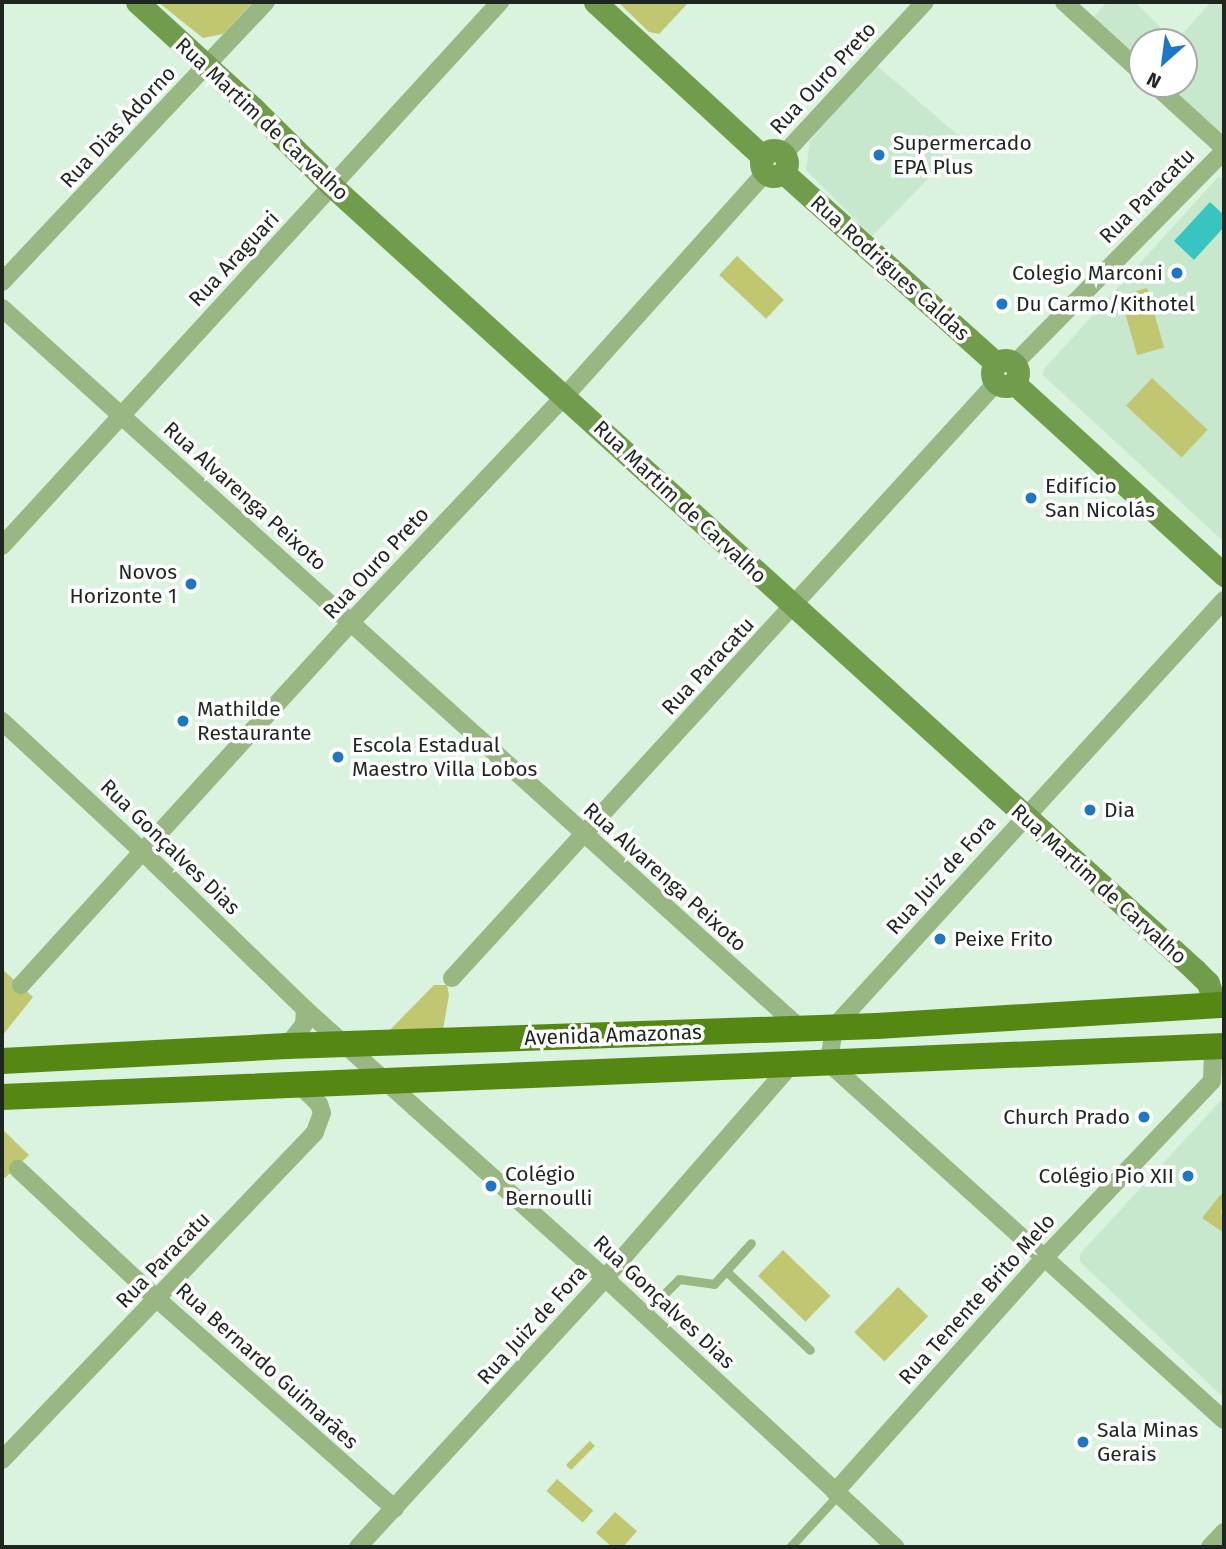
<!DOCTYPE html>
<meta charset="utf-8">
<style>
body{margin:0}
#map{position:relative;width:1226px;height:1549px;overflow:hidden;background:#d9f3de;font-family:"Fira Sans",sans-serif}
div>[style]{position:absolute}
.built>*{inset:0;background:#c8e8ce}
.green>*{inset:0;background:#c1c770;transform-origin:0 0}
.water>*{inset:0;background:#38c5c0}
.lane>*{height:9px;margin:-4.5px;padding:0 4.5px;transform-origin:4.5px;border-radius:4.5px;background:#99b782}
.street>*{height:18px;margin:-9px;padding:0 9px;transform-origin:9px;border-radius:9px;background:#99b782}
.secondary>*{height:23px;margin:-11.5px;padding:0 11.5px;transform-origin:11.5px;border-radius:11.5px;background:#719c4b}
.secondary>.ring{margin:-11.5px;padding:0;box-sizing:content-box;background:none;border:23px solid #719c4b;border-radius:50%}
.primary>*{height:26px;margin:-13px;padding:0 13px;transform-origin:13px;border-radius:13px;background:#548813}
.dots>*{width:19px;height:19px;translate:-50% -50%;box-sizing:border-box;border:4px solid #fff;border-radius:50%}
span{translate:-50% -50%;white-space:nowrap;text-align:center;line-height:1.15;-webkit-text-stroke:7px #fff;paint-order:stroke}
.street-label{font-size:21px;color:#1d271f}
.poi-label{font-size:21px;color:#1d271f}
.left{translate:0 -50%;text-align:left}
.right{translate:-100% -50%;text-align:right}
.frame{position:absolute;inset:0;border:4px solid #1d271f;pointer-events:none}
.north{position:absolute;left:1128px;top:28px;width:70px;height:70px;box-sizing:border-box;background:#fff;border:2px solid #a5a9a5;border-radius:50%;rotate:208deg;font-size:19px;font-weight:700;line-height:28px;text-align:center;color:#1d271f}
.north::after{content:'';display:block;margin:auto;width:24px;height:32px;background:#1d77c4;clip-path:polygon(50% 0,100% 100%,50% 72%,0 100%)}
</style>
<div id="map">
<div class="built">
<div style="clip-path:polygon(1107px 2px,1135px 2px,1175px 42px,1211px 2px,1224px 2px,1224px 145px,1158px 84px,1184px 84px,1184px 42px,1142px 42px,1142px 69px,1090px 21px)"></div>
<div style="clip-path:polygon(876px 65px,965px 141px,872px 236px,806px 170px,810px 141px)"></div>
<div style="clip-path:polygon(1218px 177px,1224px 178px,1224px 542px,1043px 375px,1044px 369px)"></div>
<div style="clip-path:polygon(1224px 1097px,1224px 1398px,1080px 1262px,1080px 1254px)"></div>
</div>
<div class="green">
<div style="clip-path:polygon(158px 2px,253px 2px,223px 34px,203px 38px)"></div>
<div style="clip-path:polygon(618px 2px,689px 2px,659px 34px,649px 32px)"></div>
<div style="left:737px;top:256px;width:64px;height:26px;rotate:43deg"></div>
<div style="left:1147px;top:288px;width:62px;height:28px;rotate:74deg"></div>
<div style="left:1152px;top:378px;width:76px;height:38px;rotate:43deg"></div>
<div style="clip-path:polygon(3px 970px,33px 997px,2px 1036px,2px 971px)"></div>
<div style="clip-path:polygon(434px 985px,447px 985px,449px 995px,442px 1035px,383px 1037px)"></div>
<div style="clip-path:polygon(2px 1129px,29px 1155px,5px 1178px,2px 1176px)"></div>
<div style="clip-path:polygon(1221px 1194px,1224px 1196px,1221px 1214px,1224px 1216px,1224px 1233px,1202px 1218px)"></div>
<div style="left:783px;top:1250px;width:66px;height:36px;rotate:44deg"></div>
<div style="left:898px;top:1287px;width:42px;height:63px;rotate:44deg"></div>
<div style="left:590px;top:1441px;width:7px;height:34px;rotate:45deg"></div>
<div style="left:557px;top:1479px;width:48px;height:16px;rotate:41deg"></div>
<div style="clip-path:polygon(615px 1512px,637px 1531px,623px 1547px,612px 1547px,596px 1533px)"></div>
</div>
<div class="water">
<div style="clip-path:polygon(1210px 202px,1224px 215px,1224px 227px,1194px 260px,1174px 241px)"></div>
</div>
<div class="lane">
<div style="left:726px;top:1271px;width:115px;rotate:43.2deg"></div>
<div style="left:644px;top:1314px;width:49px;rotate:-45deg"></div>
<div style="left:679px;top:1279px;width:35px;rotate:8deg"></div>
<div style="left:714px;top:1284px;width:55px;rotate:-47.9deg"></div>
<div style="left:790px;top:1547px;width:71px;rotate:-47.3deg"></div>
</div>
<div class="street">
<div style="left:1064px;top:2px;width:105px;rotate:42.3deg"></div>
<div style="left:1154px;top:84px;width:95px;rotate:42.4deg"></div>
<div style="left:784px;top:154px;width:207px;rotate:-47.2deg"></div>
<div style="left:2px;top:282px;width:385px;rotate:-46.7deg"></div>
<div style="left:2px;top:308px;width:1075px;rotate:42.06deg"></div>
<div style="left:1014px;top:364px;width:299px;rotate:-45.4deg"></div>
<div style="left:2px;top:546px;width:738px;rotate:-47.53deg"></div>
<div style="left:1224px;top:600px;width:578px;rotate:132.41deg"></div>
<div style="left:834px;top:1027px;width:36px;rotate:98deg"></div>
<div style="left:829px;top:1063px;width:532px;rotate:42.11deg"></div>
<div style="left:2px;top:721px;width:192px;rotate:42.9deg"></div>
<div style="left:143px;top:852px;width:226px;rotate:44.1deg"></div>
<div style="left:305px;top:1009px;width:403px;rotate:41.9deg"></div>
<div style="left:605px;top:1278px;width:396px;rotate:42.8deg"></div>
<div style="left:452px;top:978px;width:806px;rotate:-47.56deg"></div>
<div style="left:21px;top:985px;width:489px;rotate:-47.7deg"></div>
<div style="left:350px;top:623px;width:313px;rotate:-46.6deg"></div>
<div style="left:565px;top:396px;width:300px;rotate:-48.1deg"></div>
<div style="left:287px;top:1046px;width:28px;rotate:-52deg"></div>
<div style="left:304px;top:1024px;width:15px;rotate:-86deg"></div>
<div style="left:18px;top:1169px;width:190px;rotate:43.1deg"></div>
<div style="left:157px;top:1299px;width:317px;rotate:41.4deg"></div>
<div style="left:2px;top:1460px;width:453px;rotate:-46.3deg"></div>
<div style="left:315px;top:1132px;width:20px;rotate:-70deg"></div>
<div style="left:322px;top:1113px;width:9px;rotate:-108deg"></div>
<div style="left:319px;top:1104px;width:29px;rotate:-136deg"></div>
<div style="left:835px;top:1492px;width:314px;rotate:-48.2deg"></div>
<div style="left:1044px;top:1258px;width:244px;rotate:-46.5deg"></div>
<div style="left:1212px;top:1081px;width:27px;rotate:-88deg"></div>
<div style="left:1213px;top:1054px;width:17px;rotate:-152deg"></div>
<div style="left:358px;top:1547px;width:365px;rotate:-47.4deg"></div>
<div style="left:605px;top:1278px;width:281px;rotate:-48.9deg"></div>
<div style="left:1210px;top:1547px;width:21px;rotate:-47deg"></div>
</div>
<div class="secondary">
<div style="left:137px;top:2px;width:159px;rotate:42.4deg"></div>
<div style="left:254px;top:109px;width:110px;rotate:44.6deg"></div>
<div style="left:332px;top:186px;width:1166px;rotate:42.25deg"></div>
<div style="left:1195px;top:970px;width:18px;rotate:45deg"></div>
<div style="left:1208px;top:983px;width:23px;rotate:72deg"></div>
<div style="left:595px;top:2px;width:229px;rotate:42.7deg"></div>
<div class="ring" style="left:761px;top:150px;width:3px;height:3px"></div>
<div style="left:784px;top:173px;width:285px;rotate:41.9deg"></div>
<div class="ring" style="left:992px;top:360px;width:3px;height:3px"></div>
<div style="left:1014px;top:383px;width:285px;rotate:42.4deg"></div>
</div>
<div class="primary">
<div style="left:2px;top:1061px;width:285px;rotate:-3deg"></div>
<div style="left:287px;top:1046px;width:590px;rotate:-1.94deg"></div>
<div style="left:877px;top:1026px;width:348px;rotate:-3.5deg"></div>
<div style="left:2px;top:1097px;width:1223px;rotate:-2.39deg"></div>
</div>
<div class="dots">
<div style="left:879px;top:155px;background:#1d77c4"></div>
<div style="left:1177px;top:273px;background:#1d77c4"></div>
<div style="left:1002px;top:304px;background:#1d77c4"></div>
<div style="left:1031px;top:498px;background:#1d77c4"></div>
<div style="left:191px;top:584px;background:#1d77c4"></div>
<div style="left:183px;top:721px;background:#1d77c4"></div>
<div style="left:338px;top:757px;background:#1d77c4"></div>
<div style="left:1090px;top:810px;background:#1d77c4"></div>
<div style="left:940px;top:939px;background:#1d77c4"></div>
<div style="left:1144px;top:1117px;background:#1d77c4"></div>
<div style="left:1188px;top:1176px;background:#1d77c4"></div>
<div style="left:491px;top:1186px;background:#1d77c4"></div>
<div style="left:1083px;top:1442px;background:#1d77c4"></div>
</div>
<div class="street-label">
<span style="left:823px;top:78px;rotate:-47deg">Rua Ouro Preto</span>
<span style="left:262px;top:119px;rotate:43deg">Rua Martim de Carvalho</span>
<span style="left:118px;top:127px;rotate:-47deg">Rua Dias Adorno</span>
<span style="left:1147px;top:196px;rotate:-45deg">Rua Paracatu</span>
<span style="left:234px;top:259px;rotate:-47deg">Rua Araguari</span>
<span style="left:890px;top:268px;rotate:42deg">Rua Rodrigues Caldas</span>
<span style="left:245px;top:496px;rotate:42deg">Rua Alvarenga Peixoto</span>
<span style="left:680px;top:502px;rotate:43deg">Rua Martim de Carvalho</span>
<span style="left:376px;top:563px;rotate:-47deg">Rua Ouro Preto</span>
<span style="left:708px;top:666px;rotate:-47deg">Rua Paracatu</span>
<span style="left:170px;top:847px;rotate:44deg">Rua Gonçalves Dias</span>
<span style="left:941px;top:875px;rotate:-48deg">Rua Juiz de Fora</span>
<span style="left:665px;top:877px;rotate:42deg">Rua Alvarenga Peixoto</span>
<span style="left:1099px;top:884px;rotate:42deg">Rua Martim de Carvalho</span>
<span style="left:613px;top:1035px;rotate:-2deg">Avenida Amazonas</span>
<span style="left:163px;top:1260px;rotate:-46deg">Rua Paracatu</span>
<span style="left:977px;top:1299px;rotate:-48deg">Rua Tenente Brito Melo</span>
<span style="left:664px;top:1302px;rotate:43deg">Rua Gonçalves Dias</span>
<span style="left:532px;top:1325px;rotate:-48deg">Rua Juiz de Fora</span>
<span style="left:267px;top:1366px;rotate:42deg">Rua Bernardo Guimarães</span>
</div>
<div class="poi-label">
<span class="left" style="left:893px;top:155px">Supermercado<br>EPA Plus</span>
<span class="right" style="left:1163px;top:273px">Colegio Marconi</span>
<span class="left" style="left:1016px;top:304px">Du Carmo/Kithotel</span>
<span class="left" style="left:1045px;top:498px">Edifício<br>San Nicolás</span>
<span class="right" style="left:177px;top:584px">Novos<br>Horizonte 1</span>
<span class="left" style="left:197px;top:721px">Mathilde<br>Restaurante</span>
<span class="left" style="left:352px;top:757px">Escola Estadual<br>Maestro Villa Lobos</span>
<span class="left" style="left:1104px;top:810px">Dia</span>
<span class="left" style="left:954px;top:939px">Peixe Frito</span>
<span class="right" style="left:1130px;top:1117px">Church Prado</span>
<span class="left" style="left:505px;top:1186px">Colégio<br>Bernoulli</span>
<span class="right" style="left:1174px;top:1176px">Colégio Pio XII</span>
<span class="left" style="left:1097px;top:1442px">Sala Minas<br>Gerais</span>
</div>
<div class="frame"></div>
<div class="north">N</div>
</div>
